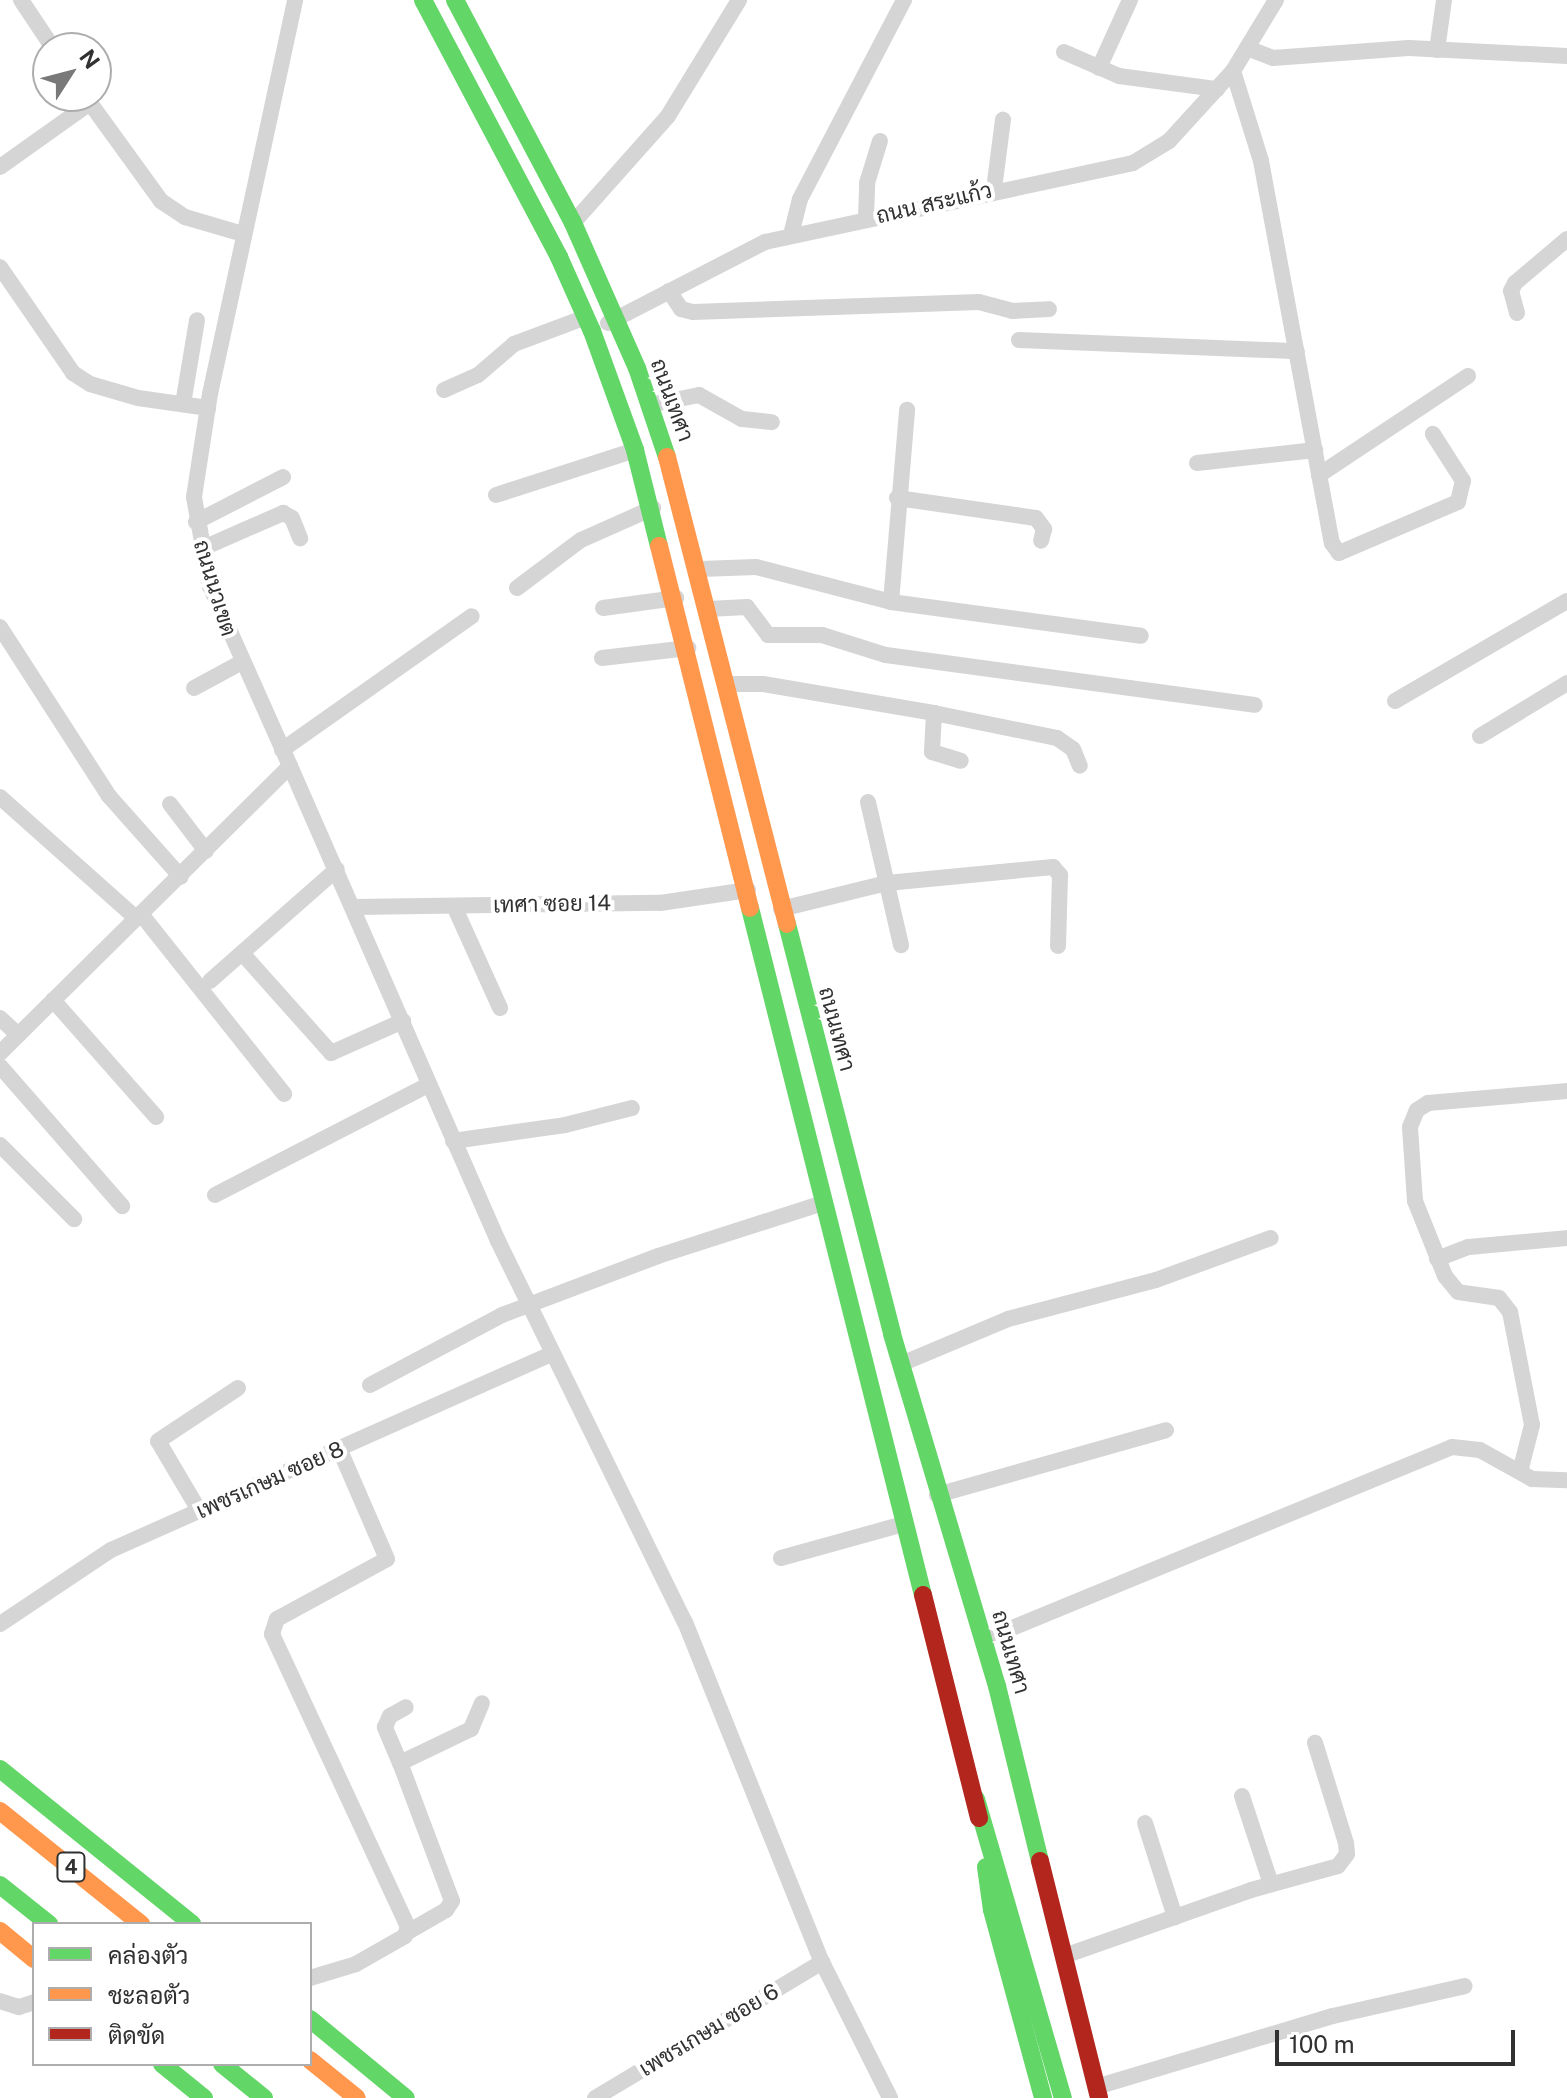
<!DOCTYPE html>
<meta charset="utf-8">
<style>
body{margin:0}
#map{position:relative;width:1567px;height:2098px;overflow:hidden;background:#fff;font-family:"Public Sans",Sarabun,sans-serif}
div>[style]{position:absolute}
.street>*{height:16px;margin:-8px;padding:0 8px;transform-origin:8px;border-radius:8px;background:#d5d5d5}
.fast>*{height:18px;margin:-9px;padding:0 9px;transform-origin:9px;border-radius:9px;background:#63d668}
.slow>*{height:18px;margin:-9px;padding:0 9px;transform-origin:9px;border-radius:9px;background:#ff974d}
.jam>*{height:18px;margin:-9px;padding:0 9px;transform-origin:9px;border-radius:9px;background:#b3261e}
span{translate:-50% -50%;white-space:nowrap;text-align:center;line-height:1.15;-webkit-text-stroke:8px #fff;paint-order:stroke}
.shield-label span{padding:2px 6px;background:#fff;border:2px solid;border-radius:6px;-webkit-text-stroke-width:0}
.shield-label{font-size:20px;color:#313131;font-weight:700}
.street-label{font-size:22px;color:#313131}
.legend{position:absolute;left:32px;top:1922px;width:280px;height:144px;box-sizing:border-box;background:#fff;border:2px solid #adadad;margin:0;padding:10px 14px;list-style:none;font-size:24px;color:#313131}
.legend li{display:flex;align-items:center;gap:16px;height:40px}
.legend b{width:40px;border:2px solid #adadad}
.north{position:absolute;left:32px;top:32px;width:80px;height:80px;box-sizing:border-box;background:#fff;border:2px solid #adadad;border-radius:50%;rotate:54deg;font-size:22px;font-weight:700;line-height:32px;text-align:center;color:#313131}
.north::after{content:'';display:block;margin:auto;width:28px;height:36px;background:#797979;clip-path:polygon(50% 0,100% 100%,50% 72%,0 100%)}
.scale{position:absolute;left:1275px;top:2030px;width:240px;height:36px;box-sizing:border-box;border:4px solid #313131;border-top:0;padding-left:10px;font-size:24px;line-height:28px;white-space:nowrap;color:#313131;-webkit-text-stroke:6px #fff;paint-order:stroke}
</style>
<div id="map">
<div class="street">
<div style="left:21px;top:0;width:58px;rotate:56.3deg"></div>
<div style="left:1247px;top:48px;width:28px;rotate:21deg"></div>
<div style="left:1273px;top:58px;width:136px;rotate:-4.2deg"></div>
<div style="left:1409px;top:48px;width:158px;rotate:2.9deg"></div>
<div style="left:1437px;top:50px;width:50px;rotate:-82deg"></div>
<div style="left:1064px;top:52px;width:60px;rotate:23.6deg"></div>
<div style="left:1119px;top:76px;width:99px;rotate:7.6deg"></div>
<div style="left:1099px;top:68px;width:75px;rotate:-65.5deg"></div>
<div style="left:1233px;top:71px;width:94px;rotate:72.7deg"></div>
<div style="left:1261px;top:161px;width:389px;rotate:79.5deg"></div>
<div style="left:1332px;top:543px;width:12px;rotate:55deg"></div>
<div style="left:1339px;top:553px;width:129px;rotate:-23.2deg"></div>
<div style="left:1458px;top:502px;width:22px;rotate:-77deg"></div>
<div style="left:1463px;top:481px;width:56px;rotate:-122.6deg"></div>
<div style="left:85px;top:96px;width:130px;rotate:54.1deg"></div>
<div style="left:161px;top:201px;width:29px;rotate:34deg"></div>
<div style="left:185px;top:217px;width:60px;rotate:16.3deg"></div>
<div style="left:0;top:167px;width:110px;rotate:-35.4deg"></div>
<div style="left:994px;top:189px;width:70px;rotate:-82.6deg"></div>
<div style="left:866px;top:218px;width:35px;rotate:-88deg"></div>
<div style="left:867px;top:183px;width:44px;rotate:-72.8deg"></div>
<div style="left:573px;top:223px;width:143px;rotate:-48.4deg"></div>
<div style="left:668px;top:116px;width:136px;rotate:-58.5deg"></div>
<div style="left:791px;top:235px;width:37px;rotate:-76deg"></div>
<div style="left:800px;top:199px;width:225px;rotate:-62.4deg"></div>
<div style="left:0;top:267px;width:129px;rotate:55.4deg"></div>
<div style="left:73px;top:373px;width:20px;rotate:33deg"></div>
<div style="left:90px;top:384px;width:50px;rotate:16.3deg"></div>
<div style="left:138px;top:398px;width:71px;rotate:8.1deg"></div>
<div style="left:669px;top:291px;width:22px;rotate:56deg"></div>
<div style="left:681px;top:309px;width:12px;rotate:14deg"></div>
<div style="left:693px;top:312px;width:286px;rotate:-2deg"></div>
<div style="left:979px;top:302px;width:35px;rotate:15deg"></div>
<div style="left:1013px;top:311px;width:36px;rotate:-3deg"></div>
<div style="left:1517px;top:313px;width:23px;rotate:-105deg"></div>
<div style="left:1511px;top:291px;width:9px;rotate:-63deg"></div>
<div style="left:1515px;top:283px;width:68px;rotate:-40.2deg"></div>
<div style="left:608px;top:323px;width:177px;rotate:-27.3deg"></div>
<div style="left:765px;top:242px;width:376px;rotate:-12.1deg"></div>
<div style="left:1133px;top:163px;width:42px;rotate:-31.4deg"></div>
<div style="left:1169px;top:141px;width:95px;rotate:-47.6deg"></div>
<div style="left:1233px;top:71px;width:83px;rotate:-58.8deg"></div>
<div style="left:1019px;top:340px;width:278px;rotate:2.3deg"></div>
<div style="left:444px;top:390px;width:37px;rotate:-24deg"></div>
<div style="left:478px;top:375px;width:48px;rotate:-40.7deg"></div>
<div style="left:514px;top:344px;width:77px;rotate:-20.6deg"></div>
<div style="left:183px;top:404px;width:85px;rotate:-80.5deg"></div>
<div style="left:649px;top:405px;width:51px;rotate:-11.3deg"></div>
<div style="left:699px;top:395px;width:49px;rotate:29.2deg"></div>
<div style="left:742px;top:419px;width:30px;rotate:6deg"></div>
<div style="left:1197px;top:463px;width:119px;rotate:-6.3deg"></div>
<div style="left:1319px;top:475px;width:179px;rotate:-33.6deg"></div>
<div style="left:496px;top:495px;width:146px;rotate:-17.9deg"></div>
<div style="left:897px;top:498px;width:140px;rotate:8.2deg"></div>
<div style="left:1036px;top:518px;width:14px;rotate:54deg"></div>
<div style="left:1044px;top:529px;width:12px;rotate:104deg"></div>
<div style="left:196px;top:522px;width:98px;rotate:-27.3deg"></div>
<div style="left:201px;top:549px;width:90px;rotate:-23.7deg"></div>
<div style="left:283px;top:513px;width:10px;rotate:29deg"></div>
<div style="left:292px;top:518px;width:22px;rotate:68deg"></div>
<div style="left:700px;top:569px;width:56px;rotate:-2deg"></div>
<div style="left:756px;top:567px;width:139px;rotate:14.5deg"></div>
<div style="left:891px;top:602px;width:252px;rotate:7.7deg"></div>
<div style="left:517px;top:588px;width:80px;rotate:-36.9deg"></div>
<div style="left:581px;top:540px;width:79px;rotate:-24deg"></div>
<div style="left:891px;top:602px;width:193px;rotate:-85.2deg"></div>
<div style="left:603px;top:608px;width:74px;rotate:-7.8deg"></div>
<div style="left:708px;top:609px;width:39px;rotate:-3deg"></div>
<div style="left:747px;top:607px;width:35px;rotate:53deg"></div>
<div style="left:768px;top:635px;width:54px"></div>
<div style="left:822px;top:635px;width:67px;rotate:17.4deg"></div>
<div style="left:886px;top:655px;width:372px;rotate:7.7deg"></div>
<div style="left:0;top:627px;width:201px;rotate:57.2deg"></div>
<div style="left:109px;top:796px;width:108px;rotate:48.4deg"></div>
<div style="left:602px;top:658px;width:87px;rotate:-6.6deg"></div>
<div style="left:728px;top:684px;width:35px"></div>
<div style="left:763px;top:684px;width:173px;rotate:9.6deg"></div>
<div style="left:934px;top:713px;width:39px;rotate:93deg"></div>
<div style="left:932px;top:752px;width:30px;rotate:17deg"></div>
<div style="left:194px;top:688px;width:52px;rotate:-28.5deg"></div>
<div style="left:1395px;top:701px;width:199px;rotate:-30.2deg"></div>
<div style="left:934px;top:713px;width:126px;rotate:11.5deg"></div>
<div style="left:1057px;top:738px;width:19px;rotate:35deg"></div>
<div style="left:1073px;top:749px;width:18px;rotate:68deg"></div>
<div style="left:1480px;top:736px;width:102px;rotate:-31.3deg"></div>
<div style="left:282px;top:750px;width:232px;rotate:-35.2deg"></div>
<div style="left:290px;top:766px;width:519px;rotate:66.35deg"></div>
<div style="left:498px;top:1241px;width:424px;rotate:63.9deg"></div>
<div style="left:685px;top:1622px;width:367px;rotate:68.1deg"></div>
<div style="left:822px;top:1962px;width:152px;rotate:63.4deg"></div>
<div style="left:0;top:797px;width:182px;rotate:41.7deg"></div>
<div style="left:868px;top:802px;width:147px;rotate:77deg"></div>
<div style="left:170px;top:804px;width:59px;rotate:52.5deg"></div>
<div style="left:454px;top:906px;width:112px;rotate:65.7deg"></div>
<div style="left:355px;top:907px;width:305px;rotate:-0.8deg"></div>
<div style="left:660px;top:903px;width:89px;rotate:-8.4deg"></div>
<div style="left:781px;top:909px;width:109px;rotate:-13.8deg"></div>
<div style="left:887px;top:883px;width:167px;rotate:-5.5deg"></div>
<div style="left:1053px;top:867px;width:11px;rotate:49deg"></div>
<div style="left:1060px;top:875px;width:71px;rotate:91.6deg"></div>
<div style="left:141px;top:914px;width:230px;rotate:51.5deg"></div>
<div style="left:242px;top:953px;width:134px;rotate:48.3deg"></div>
<div style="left:331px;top:1053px;width:79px;rotate:-24deg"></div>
<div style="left:210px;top:981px;width:169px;rotate:-41.4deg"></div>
<div style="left:53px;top:1000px;width:156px;rotate:48.6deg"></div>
<div style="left:0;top:1018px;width:25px;rotate:43deg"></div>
<div style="left:0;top:1053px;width:408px;rotate:-44.7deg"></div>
<div style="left:290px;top:766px;width:197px;rotate:-114deg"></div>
<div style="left:210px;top:586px;width:90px;rotate:-100.2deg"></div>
<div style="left:194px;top:497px;width:104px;rotate:-81.2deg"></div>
<div style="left:210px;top:394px;width:403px;rotate:-77.8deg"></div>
<div style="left:0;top:1066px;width:186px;rotate:48.9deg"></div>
<div style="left:453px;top:1141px;width:113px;rotate:-8.1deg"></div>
<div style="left:565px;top:1125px;width:69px;rotate:-14.2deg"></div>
<div style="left:0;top:1145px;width:105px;rotate:45deg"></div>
<div style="left:215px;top:1195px;width:240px;rotate:-27.3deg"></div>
<div style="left:1437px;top:1259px;width:34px;rotate:-21deg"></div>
<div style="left:1469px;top:1247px;width:98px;rotate:-5.2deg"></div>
<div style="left:901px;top:1364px;width:116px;rotate:-22.8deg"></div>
<div style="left:1008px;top:1319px;width:153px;rotate:-14.8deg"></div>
<div style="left:1156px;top:1280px;width:122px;rotate:-20.1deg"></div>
<div style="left:370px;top:1385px;width:149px;rotate:-27.9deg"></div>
<div style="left:502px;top:1315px;width:167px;rotate:-20.7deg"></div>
<div style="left:658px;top:1256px;width:173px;rotate:-17.8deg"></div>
<div style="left:1520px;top:1472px;width:49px;rotate:-75.7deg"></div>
<div style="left:1532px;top:1425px;width:115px;rotate:-101deg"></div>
<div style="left:1510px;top:1312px;width:18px;rotate:-128deg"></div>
<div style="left:1499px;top:1298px;width:41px;rotate:-171.7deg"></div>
<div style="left:1458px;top:1292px;width:21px;rotate:-129deg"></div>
<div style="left:1445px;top:1276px;width:81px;rotate:-111.8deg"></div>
<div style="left:1415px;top:1201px;width:74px;rotate:-93.9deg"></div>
<div style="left:1410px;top:1127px;width:18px;rotate:-68deg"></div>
<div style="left:1417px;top:1110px;width:13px;rotate:-32deg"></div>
<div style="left:1428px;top:1103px;width:140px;rotate:-4.9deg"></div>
<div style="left:937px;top:1495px;width:238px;rotate:-15.8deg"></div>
<div style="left:200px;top:1512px;width:82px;rotate:-120.6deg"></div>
<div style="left:158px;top:1441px;width:96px;rotate:-33.5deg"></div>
<div style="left:781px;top:1558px;width:128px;rotate:-15.5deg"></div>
<div style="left:0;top:1624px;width:133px;rotate:-33.7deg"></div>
<div style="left:111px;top:1550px;width:482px;rotate:-24deg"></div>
<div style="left:983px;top:1640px;width:507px;rotate:-22.37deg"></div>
<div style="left:1452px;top:1447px;width:28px;rotate:6deg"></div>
<div style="left:1480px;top:1450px;width:60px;rotate:29.1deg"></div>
<div style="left:1532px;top:1479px;width:35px;rotate:2deg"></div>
<div style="left:400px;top:1763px;width:39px;rotate:-113deg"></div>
<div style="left:385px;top:1727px;width:12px;rotate:-66deg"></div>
<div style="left:390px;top:1716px;width:18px;rotate:-29deg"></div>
<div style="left:1242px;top:1796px;width:93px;rotate:71.8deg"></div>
<div style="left:1145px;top:1823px;width:99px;rotate:72.3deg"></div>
<div style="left:406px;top:1933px;width:46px;rotate:-29.9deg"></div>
<div style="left:446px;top:1910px;width:11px;rotate:-56deg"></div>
<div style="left:452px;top:1901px;width:147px;rotate:-110.6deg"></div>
<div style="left:400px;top:1763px;width:79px;rotate:-25.6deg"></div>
<div style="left:471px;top:1729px;width:28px;rotate:-67deg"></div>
<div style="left:1064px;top:1956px;width:198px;rotate:-19.4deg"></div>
<div style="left:1251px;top:1890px;width:90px;rotate:-15.4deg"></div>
<div style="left:1338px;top:1866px;width:15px;rotate:-53deg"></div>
<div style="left:1347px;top:1854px;width:11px;rotate:-95deg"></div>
<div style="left:1346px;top:1843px;width:105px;rotate:-107.2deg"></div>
<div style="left:310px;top:1978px;width:48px;rotate:-16.9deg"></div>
<div style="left:356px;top:1964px;width:56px;rotate:-29.7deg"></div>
<div style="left:405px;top:1936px;width:9px;rotate:-72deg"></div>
<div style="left:408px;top:1927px;width:323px;rotate:-114.9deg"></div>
<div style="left:272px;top:1634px;width:16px;rotate:-72deg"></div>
<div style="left:277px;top:1619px;width:125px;rotate:-28.6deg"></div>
<div style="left:387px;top:1559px;width:121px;rotate:-113.4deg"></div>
<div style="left:0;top:2001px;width:20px;rotate:18deg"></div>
<div style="left:19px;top:2007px;width:16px;rotate:-18deg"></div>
<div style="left:1096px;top:2087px;width:247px;rotate:-16.7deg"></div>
<div style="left:1333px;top:2016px;width:135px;rotate:-12.8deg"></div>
<div style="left:595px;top:2098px;width:265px;rotate:-30.9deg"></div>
</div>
<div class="fast">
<div style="left:423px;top:0;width:291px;rotate:62.1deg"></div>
<div style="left:559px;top:257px;width:81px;rotate:66deg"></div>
<div style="left:592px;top:331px;width:127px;rotate:70.1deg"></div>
<div style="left:635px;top:450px;width:99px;rotate:76deg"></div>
<div style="left:455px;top:0;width:252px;rotate:62.1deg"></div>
<div style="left:573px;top:223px;width:158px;rotate:66.2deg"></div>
<div style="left:637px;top:368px;width:94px;rotate:71.4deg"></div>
<div style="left:750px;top:908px;width:708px;rotate:75.87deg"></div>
<div style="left:787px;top:924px;width:423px;rotate:75.6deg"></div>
<div style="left:892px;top:1334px;width:367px;rotate:73.4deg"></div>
<div style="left:997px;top:1686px;width:180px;rotate:76.2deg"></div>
<div style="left:0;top:1769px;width:247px;rotate:38.9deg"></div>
<div style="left:976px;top:1799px;width:311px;rotate:73.8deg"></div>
<div style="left:986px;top:1867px;width:43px;rotate:82.1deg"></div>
<div style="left:992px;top:1910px;width:195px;rotate:74.8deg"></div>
<div style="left:0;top:1885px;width:63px;rotate:38.5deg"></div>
<div style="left:310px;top:2019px;width:124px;rotate:39.5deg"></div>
<div style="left:162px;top:2064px;width:54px;rotate:39deg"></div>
<div style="left:222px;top:2064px;width:54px;rotate:39deg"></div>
</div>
<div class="slow">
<div style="left:667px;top:457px;width:482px;rotate:75.6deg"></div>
<div style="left:659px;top:546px;width:373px;rotate:75.9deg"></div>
<div style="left:0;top:1811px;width:181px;rotate:38.7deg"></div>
<div style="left:0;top:1931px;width:44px;rotate:39.5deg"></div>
<div style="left:310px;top:2060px;width:60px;rotate:39deg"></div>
</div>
<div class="jam">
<div style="left:923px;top:1595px;width:230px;rotate:75.9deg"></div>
<div style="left:1040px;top:1861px;width:244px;rotate:76deg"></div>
</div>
<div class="shield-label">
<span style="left:71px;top:1867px">4</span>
</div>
<div class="street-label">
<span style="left:934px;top:203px;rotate:-13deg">ถนน สระแก้ว</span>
<span style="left:672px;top:400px;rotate:70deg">ถนนเทศา</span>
<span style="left:215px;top:588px;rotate:73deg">ถนนนวเขต</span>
<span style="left:552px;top:904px;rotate:-1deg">เทศา ซอย 14</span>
<span style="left:837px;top:1029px;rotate:75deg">ถนนเทศา</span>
<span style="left:270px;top:1480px;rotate:-24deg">เพชรเกษม ซอย 8</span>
<span style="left:1011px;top:1652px;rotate:74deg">ถนนเทศา</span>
<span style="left:709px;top:2030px;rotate:-31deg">เพชรเกษม ซอย 6</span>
</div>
<ul class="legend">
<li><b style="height:10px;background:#63d668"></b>คล่องตัว</li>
<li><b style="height:10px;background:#ff974d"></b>ชะลอตัว</li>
<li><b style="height:10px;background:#b3261e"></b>ติดขัด</li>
</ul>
<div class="north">N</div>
<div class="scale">100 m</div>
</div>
